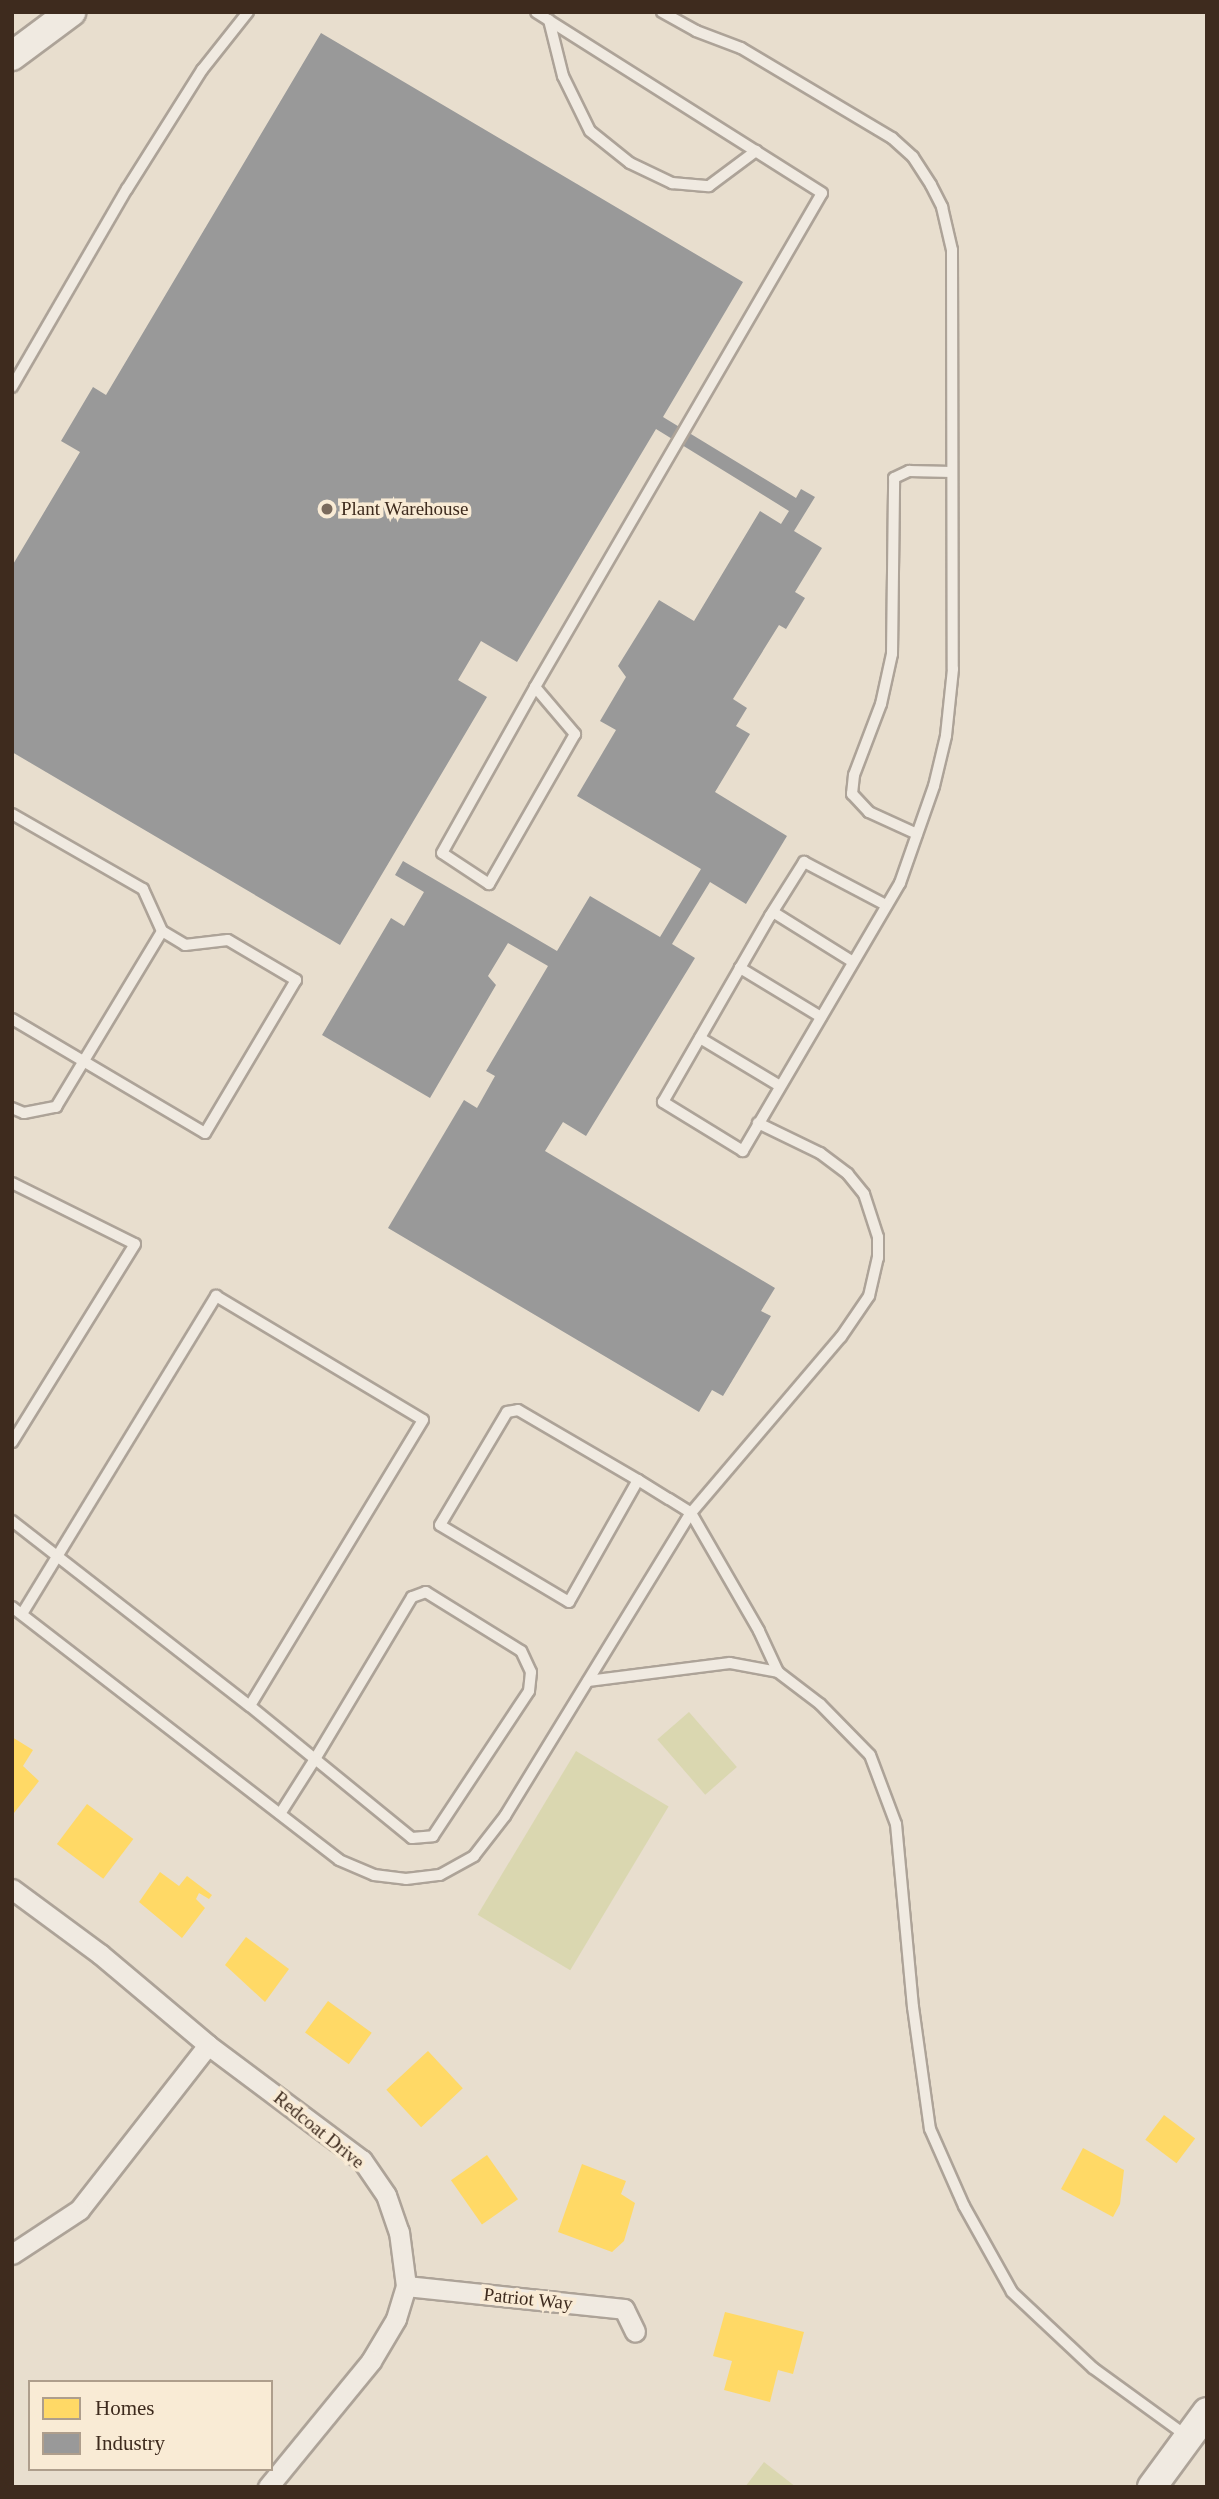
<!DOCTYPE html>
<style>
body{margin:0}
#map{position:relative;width:1219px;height:2499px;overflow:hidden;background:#e8dece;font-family:Georgia,serif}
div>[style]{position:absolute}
.green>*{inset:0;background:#dad7b0;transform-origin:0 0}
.homes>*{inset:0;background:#ffd966;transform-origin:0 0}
.industry>*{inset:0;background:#999}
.roads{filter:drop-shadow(2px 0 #ada398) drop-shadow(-2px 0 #ada398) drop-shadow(0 2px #ada398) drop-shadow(0 -2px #ada398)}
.lane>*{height:10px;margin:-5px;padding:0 5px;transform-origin:5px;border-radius:5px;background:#f0eae1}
.street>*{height:19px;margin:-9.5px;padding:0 9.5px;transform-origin:9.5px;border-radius:9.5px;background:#f0eae1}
.secondary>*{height:28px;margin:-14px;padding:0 14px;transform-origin:14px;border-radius:14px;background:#f0eae1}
.dots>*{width:19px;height:19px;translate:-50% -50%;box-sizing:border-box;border:4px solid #f9ebd5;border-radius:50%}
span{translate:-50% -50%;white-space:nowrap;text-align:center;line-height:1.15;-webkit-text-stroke:7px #f9ebd5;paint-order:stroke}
.poi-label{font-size:19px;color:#3e2b1e}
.left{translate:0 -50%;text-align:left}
.street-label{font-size:19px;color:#3e2b1e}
.frame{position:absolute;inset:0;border:14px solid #3e2b1e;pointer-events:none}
.legend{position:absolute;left:28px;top:2380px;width:245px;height:91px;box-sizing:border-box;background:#f9ebd5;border:2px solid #ae9e8c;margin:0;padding:9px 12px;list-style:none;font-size:21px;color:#3e2b1e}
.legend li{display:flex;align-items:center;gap:14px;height:35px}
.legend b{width:35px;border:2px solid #ae9e8c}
</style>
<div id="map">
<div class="green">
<div style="left:689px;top:1712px;width:73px;height:42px;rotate:49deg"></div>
<div style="left:576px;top:1751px;width:108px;height:191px;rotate:31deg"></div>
<div style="clip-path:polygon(764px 2462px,796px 2487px,745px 2487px)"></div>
</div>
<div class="homes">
<div style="clip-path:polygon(12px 1737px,33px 1750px,23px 1766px,39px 1781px,14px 1813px)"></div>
<div style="left:87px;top:1804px;width:58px;height:50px;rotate:37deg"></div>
<div style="clip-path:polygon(160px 1872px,179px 1886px,187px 1876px,212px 1895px,209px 1899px,199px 1893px,196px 1899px,205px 1908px,182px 1938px,139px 1902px)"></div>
<div style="clip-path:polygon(246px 1937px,289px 1969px,265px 2002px,225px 1965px)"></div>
<div style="left:328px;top:2001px;width:54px;height:39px;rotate:36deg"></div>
<div style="left:428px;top:2051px;width:51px;height:57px;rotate:47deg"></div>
<div style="left:1164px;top:2115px;width:39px;height:31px;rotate:37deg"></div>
<div style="clip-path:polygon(1083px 2148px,1124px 2170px,1120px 2204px,1113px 2217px,1061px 2189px)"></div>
<div style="left:487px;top:2155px;width:54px;height:44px;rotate:55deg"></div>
<div style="clip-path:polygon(582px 2164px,626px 2181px,621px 2194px,635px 2203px,624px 2241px,612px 2252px,558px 2232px)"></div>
<div style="clip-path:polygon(725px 2312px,804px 2332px,793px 2374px,778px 2370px,770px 2402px,724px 2390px,732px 2361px,713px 2356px)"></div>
</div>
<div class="industry">
<div style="clip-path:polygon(321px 33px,743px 282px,663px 417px,796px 498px,801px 489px,815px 497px,794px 531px,822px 548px,795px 592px,805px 598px,786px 629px,779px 625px,733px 699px,747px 708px,736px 726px,750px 734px,715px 792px,787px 836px,746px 904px,710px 882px,672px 944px,695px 958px,586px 1136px,563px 1122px,545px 1151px,775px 1288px,761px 1311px,771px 1316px,723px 1396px,712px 1390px,699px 1412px,388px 1228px,464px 1100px,477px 1108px,495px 1076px,486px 1071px,548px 966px,508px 943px,488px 976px,496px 985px,430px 1098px,322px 1035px,391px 918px,404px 926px,424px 892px,395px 875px,403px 861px,557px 951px,590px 896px,660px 937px,701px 869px,577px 796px,616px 730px,600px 721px,626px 677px,618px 666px,659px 600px,694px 621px,760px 511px,781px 524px,789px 511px,656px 429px,517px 662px,481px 641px,458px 680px,487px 697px,340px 945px,12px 752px,12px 566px,80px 452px,61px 441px,93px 387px,106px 395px)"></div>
</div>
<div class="roads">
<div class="lane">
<div style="left:662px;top:12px;width:39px;rotate:29deg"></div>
<div style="left:696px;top:31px;width:48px;rotate:20.7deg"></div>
<div style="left:741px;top:48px;width:176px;rotate:30.8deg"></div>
<div style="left:892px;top:138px;width:28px;rotate:42deg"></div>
<div style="left:913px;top:157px;width:33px;rotate:57deg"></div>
<div style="left:931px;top:185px;width:25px;rotate:63deg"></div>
<div style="left:942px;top:207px;width:44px;rotate:76.9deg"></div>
<div style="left:952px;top:250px;width:419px;rotate:89.9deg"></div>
<div style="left:953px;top:669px;width:67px;rotate:96deg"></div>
<div style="left:946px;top:736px;width:51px;rotate:103.5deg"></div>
<div style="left:934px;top:786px;width:103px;rotate:109.3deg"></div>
<div style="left:900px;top:883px;width:311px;rotate:120.4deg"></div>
<div style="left:743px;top:1151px;width:94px;rotate:-148.5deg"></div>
<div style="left:663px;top:1102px;width:155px;rotate:-60.1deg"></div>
<div style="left:549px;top:20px;width:58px;rotate:76deg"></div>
<div style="left:563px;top:76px;width:61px;rotate:63.9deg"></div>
<div style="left:590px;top:131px;width:51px;rotate:38.7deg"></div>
<div style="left:630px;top:163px;width:47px;rotate:25.5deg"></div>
<div style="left:672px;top:183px;width:37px;rotate:5deg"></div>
<div style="left:709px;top:186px;width:59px;rotate:-36.7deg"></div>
<div style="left:12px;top:387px;width:229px;rotate:-59.9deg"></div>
<div style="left:127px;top:189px;width:141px;rotate:-57.8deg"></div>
<div style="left:202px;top:70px;width:74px;rotate:-51.6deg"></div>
<div style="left:535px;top:687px;width:62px;rotate:49.6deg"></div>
<div style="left:575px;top:734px;width:173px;rotate:119.8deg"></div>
<div style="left:489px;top:884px;width:56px;rotate:-146.6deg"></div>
<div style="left:442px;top:853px;width:190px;rotate:-60.7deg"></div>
<div style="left:535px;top:687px;width:571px;rotate:-59.84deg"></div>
<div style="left:822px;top:193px;width:338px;rotate:-147.7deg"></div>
<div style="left:12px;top:814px;width:151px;rotate:29.8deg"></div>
<div style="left:143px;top:889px;width:46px;rotate:65.7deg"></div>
<div style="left:162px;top:931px;width:27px;rotate:31deg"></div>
<div style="left:185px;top:945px;width:43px;rotate:-6.6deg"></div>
<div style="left:228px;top:940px;width:79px;rotate:30.5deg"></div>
<div style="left:296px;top:980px;width:178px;rotate:120.7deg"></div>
<div style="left:205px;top:1133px;width:224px;rotate:-149.4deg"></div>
<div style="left:917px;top:834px;width:53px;rotate:-155.4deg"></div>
<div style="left:869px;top:812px;width:25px;rotate:-133deg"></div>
<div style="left:852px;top:794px;width:19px;rotate:-84deg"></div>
<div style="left:854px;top:775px;width:76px;rotate:-69.2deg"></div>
<div style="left:881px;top:704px;width:51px;rotate:-77.6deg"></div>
<div style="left:892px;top:654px;width:176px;rotate:-89.3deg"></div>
<div style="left:894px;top:478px;width:17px;rotate:-25deg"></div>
<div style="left:909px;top:471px;width:43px;rotate:1.3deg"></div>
<div style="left:773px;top:912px;width:94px;rotate:32deg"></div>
<div style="left:821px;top:1017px;width:95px;rotate:-148.8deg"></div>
<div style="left:740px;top:968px;width:60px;rotate:-60deg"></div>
<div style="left:770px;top:916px;width:64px;rotate:-57.8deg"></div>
<div style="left:804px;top:862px;width:93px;rotate:27.7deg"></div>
<div style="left:700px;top:1038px;width:93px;rotate:31deg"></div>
<div style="left:12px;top:1108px;width:13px;rotate:23deg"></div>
<div style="left:24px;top:1113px;width:33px;rotate:-11deg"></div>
<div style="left:56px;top:1107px;width:205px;rotate:-58.9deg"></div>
<div style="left:12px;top:1183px;width:137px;rotate:26.4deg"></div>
<div style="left:135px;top:1244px;width:233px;rotate:121.8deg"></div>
<div style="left:638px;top:1480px;width:140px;rotate:119.5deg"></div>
<div style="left:569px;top:1602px;width:150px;rotate:-149.2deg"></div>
<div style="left:440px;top:1525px;width:131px;rotate:-59.3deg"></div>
<div style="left:507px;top:1412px;width:11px;rotate:-10deg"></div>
<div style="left:518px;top:1410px;width:139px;rotate:30.3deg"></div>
<div style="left:638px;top:1480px;width:36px;rotate:32deg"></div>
<div style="left:669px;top:1499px;width:26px;rotate:32deg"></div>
<div style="left:691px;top:1513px;width:136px;rotate:60deg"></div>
<div style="left:759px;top:1631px;width:45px;rotate:65.1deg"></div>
<div style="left:778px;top:1672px;width:53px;rotate:37.3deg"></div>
<div style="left:820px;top:1704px;width:71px;rotate:45.6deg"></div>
<div style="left:870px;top:1755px;width:74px;rotate:69.4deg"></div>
<div style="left:896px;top:1824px;width:184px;rotate:84.7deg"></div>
<div style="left:913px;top:2007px;width:123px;rotate:82.1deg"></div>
<div style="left:930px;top:2129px;width:84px;rotate:66.2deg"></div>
<div style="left:964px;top:2206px;width:98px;rotate:60.8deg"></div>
<div style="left:1012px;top:2292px;width:111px;rotate:43.2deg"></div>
<div style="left:1093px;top:2368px;width:117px;rotate:36deg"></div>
<div style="left:12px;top:1521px;width:301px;rotate:37.9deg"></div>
<div style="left:250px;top:1706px;width:84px;rotate:39.2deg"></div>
<div style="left:315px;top:1759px;width:125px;rotate:39.2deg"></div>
<div style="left:412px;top:1838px;width:21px;rotate:-5deg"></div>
<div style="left:433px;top:1836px;width:174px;rotate:-56.5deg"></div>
<div style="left:529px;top:1691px;width:19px;rotate:-84deg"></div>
<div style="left:531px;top:1672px;width:23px;rotate:-115deg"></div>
<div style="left:521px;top:1651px;width:112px;rotate:-148.2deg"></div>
<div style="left:426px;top:1592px;width:15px;rotate:160deg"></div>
<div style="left:412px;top:1597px;width:189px;rotate:120.9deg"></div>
<div style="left:315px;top:1759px;width:65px;rotate:122.5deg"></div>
<div style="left:12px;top:1607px;width:413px;rotate:37.7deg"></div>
<div style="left:339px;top:1860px;width:38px;rotate:23deg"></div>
<div style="left:374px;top:1875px;width:32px;rotate:7deg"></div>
<div style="left:406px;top:1879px;width:34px;rotate:-7deg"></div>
<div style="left:440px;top:1875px;width:39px;rotate:-29deg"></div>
<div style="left:474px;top:1856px;width:51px;rotate:-52.2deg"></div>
<div style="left:505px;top:1816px;width:356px;rotate:-58.5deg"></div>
<div style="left:691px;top:1513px;width:231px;rotate:-49.6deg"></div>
<div style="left:841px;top:1337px;width:50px;rotate:-55.7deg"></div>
<div style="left:869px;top:1296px;width:39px;rotate:-77deg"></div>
<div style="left:878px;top:1258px;width:21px;rotate:-90deg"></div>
<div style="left:878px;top:1237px;width:45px;rotate:-108deg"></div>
<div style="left:864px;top:1194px;width:26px;rotate:-129deg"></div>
<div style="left:848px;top:1174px;width:35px;rotate:-143deg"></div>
<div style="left:820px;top:1153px;width:69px;rotate:-154.2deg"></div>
<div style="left:22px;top:1614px;width:373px;rotate:-58.6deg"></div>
<div style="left:216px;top:1296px;width:241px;rotate:30.9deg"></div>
<div style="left:423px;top:1420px;width:334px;rotate:121.2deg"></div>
<div style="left:588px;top:1681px;width:143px;rotate:-7.2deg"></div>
<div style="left:730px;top:1663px;width:49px;rotate:10.6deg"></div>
</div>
<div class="street">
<div style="left:12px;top:1889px;width:109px;rotate:36.5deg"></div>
<div style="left:100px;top:1954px;width:141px;rotate:40.1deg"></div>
<div style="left:208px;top:2045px;width:209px;rotate:128deg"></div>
<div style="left:79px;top:2210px;width:80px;rotate:146.7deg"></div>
<div style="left:208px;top:2045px;width:192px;rotate:36.8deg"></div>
<div style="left:362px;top:2160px;width:42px;rotate:55.6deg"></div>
<div style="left:386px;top:2195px;width:39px;rotate:71deg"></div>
<div style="left:399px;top:2232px;width:54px;rotate:82.6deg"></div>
<div style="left:406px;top:2286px;width:34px;rotate:107deg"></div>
<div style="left:396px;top:2319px;width:49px;rotate:120.8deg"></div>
<div style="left:371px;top:2361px;width:163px;rotate:129.3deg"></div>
<div style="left:406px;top:2286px;width:219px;rotate:6deg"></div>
<div style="left:624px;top:2309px;width:25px;rotate:64deg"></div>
</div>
<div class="secondary">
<div style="left:12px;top:56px;width:74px;rotate:-36.7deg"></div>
<div style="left:1152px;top:2487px;width:93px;rotate:-53.7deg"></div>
</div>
</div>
<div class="dots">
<div style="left:327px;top:509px;background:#7a6a5c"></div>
</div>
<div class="poi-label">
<span class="left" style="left:341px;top:509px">Plant Warehouse</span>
</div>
<div class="street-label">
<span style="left:319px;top:2130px;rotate:39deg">Redcoat Drive</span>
<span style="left:528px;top:2299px;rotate:6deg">Patriot Way</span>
</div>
<div class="frame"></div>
<ul class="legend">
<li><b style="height:19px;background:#ffd966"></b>Homes</li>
<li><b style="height:19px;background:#999"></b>Industry</li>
</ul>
</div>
